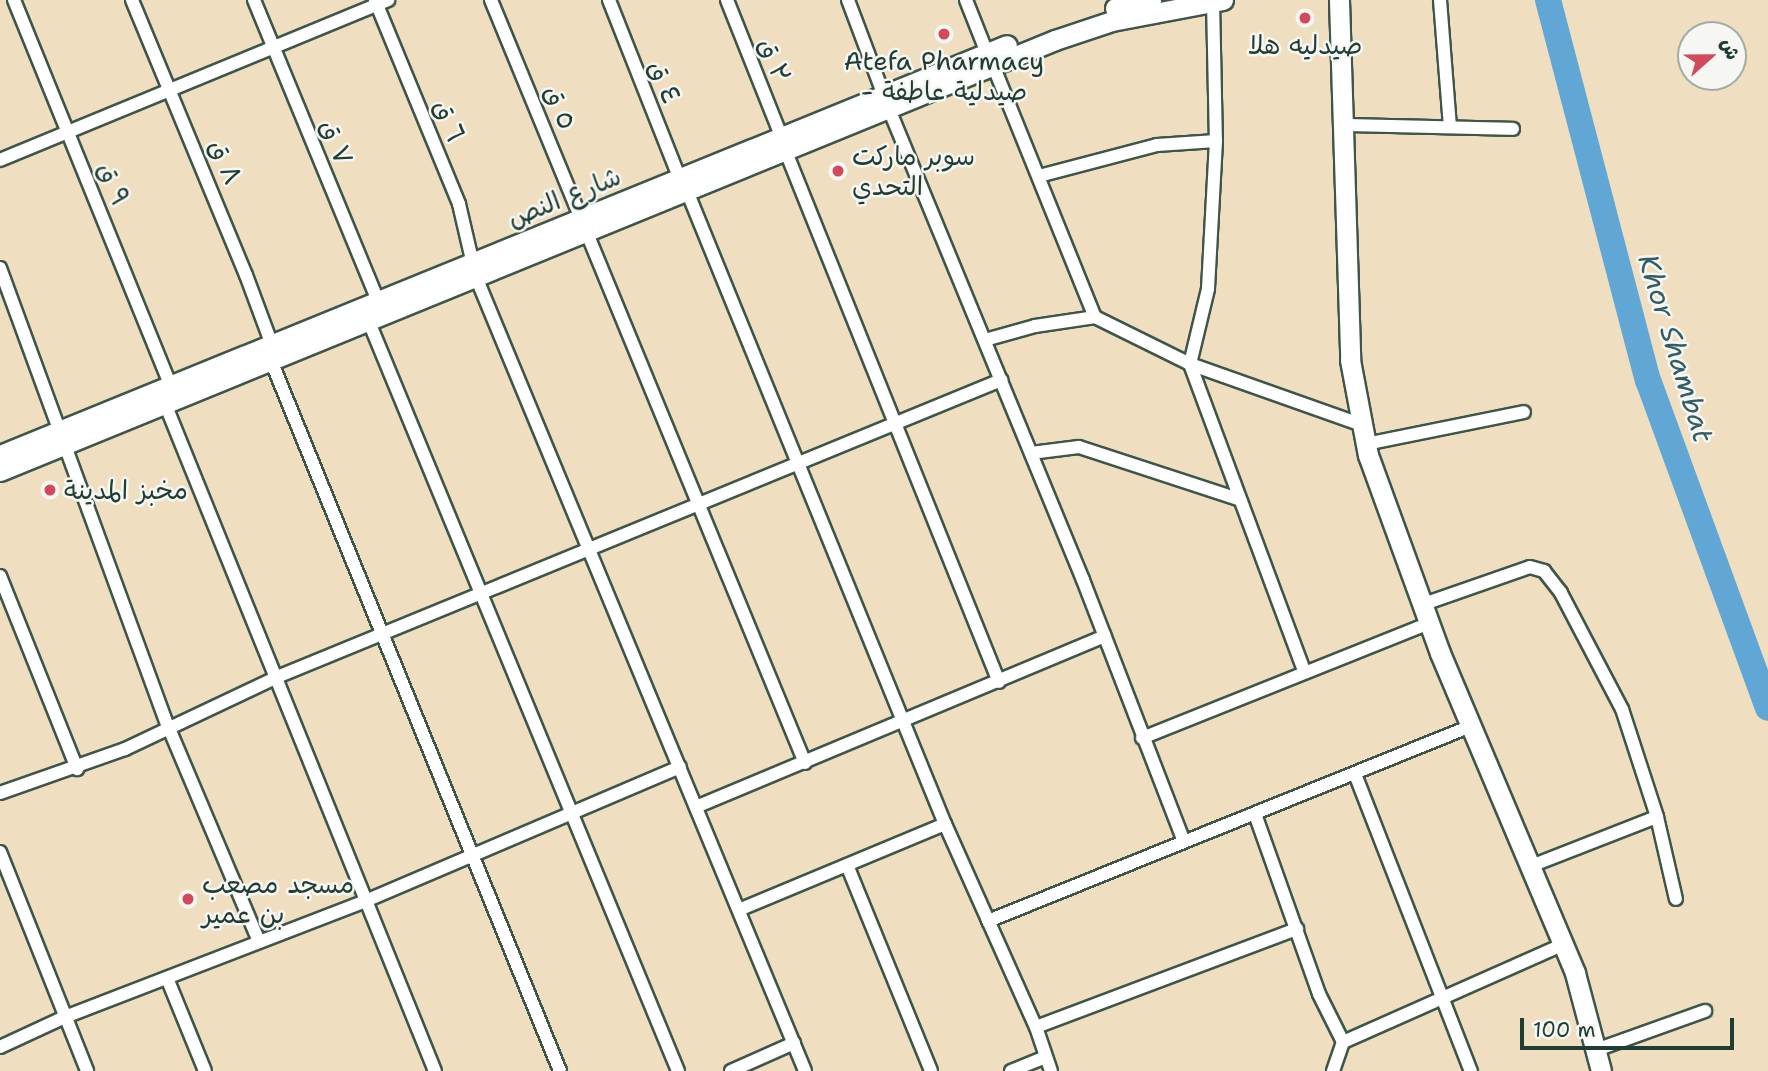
<!DOCTYPE html>
<meta charset="utf-8">
<style>
body{margin:0}
#map{position:relative;width:1768px;height:1071px;overflow:hidden;background:#efdfc0;font-family:"Shantell Sans","Playpen Sans Arabic",sans-serif}
div>[style]{position:absolute}
.river>*{height:26px;margin:-13px;padding:0 13px;transform-origin:13px;border-radius:13px;background:#60a7d6}
.roads{filter:drop-shadow(2px 0 #3e5549) drop-shadow(-2px 0 #3e5549) drop-shadow(0 2px #3e5549) drop-shadow(0 -2px #3e5549)}
.street>*{height:12px;margin:-6px;padding:0 6px;transform-origin:6px;border-radius:6px;background:#fff}
.secondary>*{height:19px;margin:-9.5px;padding:0 9.5px;transform-origin:9.5px;border-radius:9.5px;background:#fff}
.dots>*{width:19px;height:19px;translate:-50% -50%;box-sizing:border-box;border:4px solid #f6f6f2;border-radius:50%}
span{translate:-50% -50%;white-space:nowrap;text-align:center;line-height:1.15;-webkit-text-stroke:5px #f6f6f2;paint-order:stroke}
.poi-label{font-size:26px;color:#1f3d34}
.left{translate:0 -50%;text-align:left}
.street-label{font-size:26px;color:#1f3d34}
.water-label{font-size:28px;color:#325d65;font-style:italic}
.north{position:absolute;left:1677px;top:21px;width:70px;height:70px;box-sizing:border-box;background:#f6f6f2;border:2px solid #a0aca6;border-radius:50%;rotate:69deg;font-size:19px;font-weight:700;line-height:28px;text-align:center;color:#1f3d34}
.north::after{content:'';display:block;margin:auto;width:24px;height:32px;background:#d1495b;clip-path:polygon(50% 0,100% 100%,50% 72%,0 100%)}
.scale{position:absolute;left:1520px;top:1018px;width:214px;height:32px;box-sizing:border-box;border:4px solid #1f3d34;border-top:0;padding-left:9px;font-size:21px;line-height:24px;white-space:nowrap;color:#1f3d34;-webkit-text-stroke:5px #f6f6f2;paint-order:stroke}
</style>
<div id="map">
<div class="river">
<div style="left:1548px;top:0;width:393px;rotate:75.3deg"></div>
<div style="left:1648px;top:380px;width:349px;rotate:69.9deg"></div>
</div>
<div class="roads">
<div class="street">
<div style="left:14px;top:0;width:417px;rotate:67.9deg"></div>
<div style="left:132px;top:0;width:298px;rotate:67.5deg"></div>
<div style="left:246px;top:275px;width:75px;rotate:69.6deg"></div>
<div style="left:272px;top:345px;width:18px;rotate:90deg"></div>
<div style="left:272px;top:363px;width:764px;rotate:67.86deg"></div>
<div style="left:254px;top:0;width:326px;rotate:67.6deg"></div>
<div style="left:375px;top:0;width:221px;rotate:67.6deg"></div>
<div style="left:459px;top:204px;width:75px;rotate:76.9deg"></div>
<div style="left:476px;top:277px;width:859px;rotate:67.49deg"></div>
<div style="left:491px;top:0;width:825px;rotate:67.63deg"></div>
<div style="left:609px;top:0;width:193px;rotate:68.4deg"></div>
<div style="left:727px;top:0;width:146px;rotate:68.3deg"></div>
<div style="left:848px;top:0;width:99px;rotate:69.4deg"></div>
<div style="left:966px;top:0;width:57px;rotate:68.4deg"></div>
<div style="left:1440px;top:0;width:127px;rotate:85.5deg"></div>
<div style="left:1213px;top:1px;width:140px;rotate:88.8deg"></div>
<div style="left:1216px;top:141px;width:148px;rotate:93.1deg"></div>
<div style="left:1208px;top:289px;width:77px;rotate:103.5deg"></div>
<div style="left:1190px;top:364px;width:327px;rotate:69.6deg"></div>
<div style="left:993px;top:65px;width:272px;rotate:68deg"></div>
<div style="left:889px;top:109px;width:509px;rotate:67.61deg"></div>
<div style="left:1083px;top:580px;width:278px;rotate:68.9deg"></div>
<div style="left:1343px;top:125px;width:170px;rotate:1.3deg"></div>
<div style="left:786px;top:152px;width:571px;rotate:68.11deg"></div>
<div style="left:0;top:160px;width:420px;rotate:-22.4deg"></div>
<div style="left:1039px;top:176px;width:122px;rotate:-14.7deg"></div>
<div style="left:1157px;top:145px;width:59px;rotate:-3.9deg"></div>
<div style="left:687px;top:191px;width:684px;rotate:67.83deg"></div>
<div style="left:945px;top:824px;width:222px;rotate:65.9deg"></div>
<div style="left:1036px;top:1027px;width:46px;rotate:71.2deg"></div>
<div style="left:0;top:268px;width:488px;rotate:69.9deg"></div>
<div style="left:168px;top:726px;width:233px;rotate:67.1deg"></div>
<div style="left:369px;top:322px;width:810px;rotate:67.58deg"></div>
<div style="left:985px;top:340px;width:52px;rotate:-15.6deg"></div>
<div style="left:1035px;top:326px;width:61px;rotate:-8.5deg"></div>
<div style="left:1095px;top:317px;width:106px;rotate:26.3deg"></div>
<div style="left:1190px;top:364px;width:182px;rotate:19.5deg"></div>
<div style="left:166px;top:406px;width:717px;rotate:67.98deg"></div>
<div style="left:1366px;top:444px;width:161px;rotate:-11.4deg"></div>
<div style="left:1031px;top:453px;width:48px;rotate:-7.1deg"></div>
<div style="left:1079px;top:447px;width:167px;rotate:18.1deg"></div>
<div style="left:0;top:576px;width:208px;rotate:68.2deg"></div>
<div style="left:1421px;top:605px;width:115px;rotate:-19.2deg"></div>
<div style="left:1530px;top:567px;width:15px;rotate:16deg"></div>
<div style="left:1544px;top:571px;width:28px;rotate:52deg"></div>
<div style="left:1561px;top:593px;width:131px;rotate:62.3deg"></div>
<div style="left:1622px;top:709px;width:114px;rotate:72deg"></div>
<div style="left:1657px;top:817px;width:84px;rotate:77deg"></div>
<div style="left:1142px;top:738px;width:309px;rotate:-21.8deg"></div>
<div style="left:1355px;top:774px;width:319px;rotate:68.7deg"></div>
<div style="left:0;top:793px;width:133px;rotate:-19.4deg"></div>
<div style="left:125px;top:749px;width:168px;rotate:-25.3deg"></div>
<div style="left:277px;top:677px;width:783px;rotate:-22.3deg"></div>
<div style="left:696px;top:807px;width:443px;rotate:-22.7deg"></div>
<div style="left:1255px;top:814px;width:191px;rotate:70.4deg"></div>
<div style="left:1319px;top:994px;width:54px;rotate:63.4deg"></div>
<div style="left:1343px;top:1042px;width:31px;rotate:109deg"></div>
<div style="left:0;top:852px;width:236px;rotate:68.3deg"></div>
<div style="left:847px;top:865px;width:222px;rotate:67.8deg"></div>
<div style="left:1531px;top:866px;width:135px;rotate:-21.3deg"></div>
<div style="left:741px;top:909px;width:221px;rotate:-22.6deg"></div>
<div style="left:988px;top:921px;width:521px;rotate:-21.99deg"></div>
<div style="left:167px;top:978px;width:100px;rotate:67.8deg"></div>
<div style="left:1036px;top:1027px;width:279px;rotate:-20.6deg"></div>
<div style="left:1343px;top:1042px;width:242px;rotate:-23.9deg"></div>
<div style="left:0;top:1047px;width:72px;rotate:-24.8deg"></div>
<div style="left:65px;top:1017px;width:325px;rotate:-21.1deg"></div>
<div style="left:368px;top:900px;width:339px;rotate:-23.1deg"></div>
<div style="left:1596px;top:1050px;width:116px;rotate:-19.7deg"></div>
<div style="left:731px;top:1071px;width:69px;rotate:-24deg"></div>
<div style="left:1011px;top:1071px;width:37px;rotate:-22deg"></div>
</div>
<div class="secondary">
<div style="left:1339px;top:0;width:360px;rotate:88.2deg"></div>
<div style="left:1350px;top:360px;width:97px;rotate:79.3deg"></div>
<div style="left:1368px;top:455px;width:211px;rotate:70deg"></div>
<div style="left:1440px;top:653px;width:347px;rotate:67.1deg"></div>
<div style="left:1575px;top:973px;width:101px;rotate:75.1deg"></div>
<div style="left:1115px;top:8px;width:37px;rotate:-13deg"></div>
<div style="left:0;top:455px;width:1087px;rotate:-22.15deg"></div>
<div style="left:0;top:471px;width:1140px;rotate:-22.22deg"></div>
<div style="left:1055px;top:40px;width:60px;rotate:-18.4deg"></div>
<div style="left:1112px;top:21px;width:113px;rotate:-10.7deg"></div>
</div>
</div>
<div class="dots">
<div style="left:1305px;top:18px;background:#d1495b"></div>
<div style="left:944px;top:34px;background:#d1495b"></div>
<div style="left:838px;top:171px;background:#d1495b"></div>
<div style="left:50px;top:490px;background:#d1495b"></div>
<div style="left:188px;top:899px;background:#d1495b"></div>
</div>
<div class="poi-label">
<span style="left:1305px;top:45px">صيدليه هلا</span>
<span style="left:944px;top:76px">Atefa Pharmacy<br>- صيدلية عاطفة</span>
<span class="left" style="left:852px;top:171px">سوبر ماركت<br>التحدي</span>
<span class="left" style="left:64px;top:490px">مخبز المدينة</span>
<span class="left" style="left:202px;top:899px">مسجد مصعب<br>بن عمير</span>
</div>
<div class="street-label">
<span style="left:775px;top:60px;rotate:68deg">٣ ق</span>
<span style="left:665px;top:82px;rotate:68deg">٤ ق</span>
<span style="left:561px;top:107px;rotate:68deg">٥ ق</span>
<span style="left:450px;top:121px;rotate:68deg">٦ ق</span>
<span style="left:337px;top:142px;rotate:68deg">٧ ق</span>
<span style="left:226px;top:162px;rotate:67deg">٨ ق</span>
<span style="left:114px;top:184px;rotate:68deg">٩ ق</span>
<span style="left:564px;top:197px;rotate:-22deg">شارع النص</span>
</div>
<div class="water-label">
<span style="left:1676px;top:348px;rotate:73deg">Khor Shambat</span>
</div>
<div class="north">ش</div>
<div class="scale">100 m</div>
</div>
